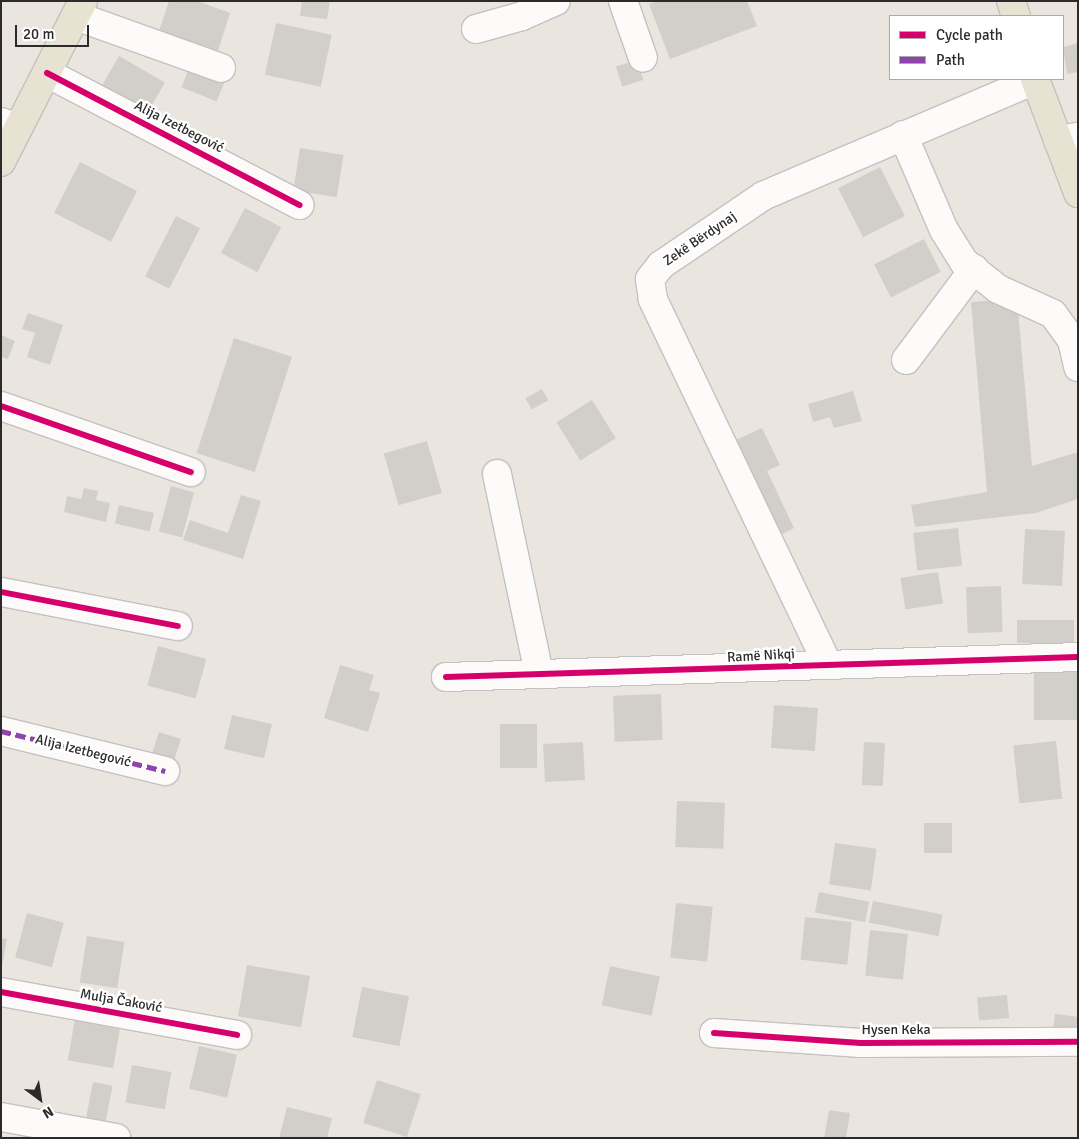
<!DOCTYPE html>
<meta charset="utf-8">
<style>
body{margin:0}
#map{position:relative;width:1079px;height:1139px;overflow:hidden;background:#eae5df;font-family:Signika,sans-serif}
div>[style]{position:absolute}
.building>*{inset:0;background:#d2cfcb;transform-origin:0 0}
.roads{filter:drop-shadow(1px 0 #c3c1c1) drop-shadow(-1px 0 #c3c1c1) drop-shadow(0 1px #c3c1c1) drop-shadow(0 -1px #c3c1c1)}
.minor>*{height:28px;margin:-14px;padding:0 14px;transform-origin:14px;border-radius:14px;background:#fcfbfa}
.major>*{height:28px;margin:-14px;padding:0 14px;transform-origin:14px;border-radius:14px;background:#e8e2d2}
.quiet>*{height:5px;margin-top:-2.5px;transform-origin:0;background:repeating-linear-gradient(90deg,#8e44ad 0 10px,transparent 0 15px)}
.cycleway>*{height:6px;margin:-3px;padding:0 3px;transform-origin:3px;border-radius:3px;background:#d6006c}
span{translate:-50% -50%;white-space:nowrap;text-align:center;line-height:1.15;-webkit-text-stroke:5px #fff;paint-order:stroke}
.street-label{font-size:14px;color:#2b2b2b}
.frame{position:absolute;inset:0;border:2px solid #2b2b2b;pointer-events:none}
.legend{position:absolute;left:889px;top:15px;width:175px;height:65px;box-sizing:border-box;background:#fff;border:1px solid #aaa;margin:0;padding:6px 9px;list-style:none;font-size:15px;color:#2b2b2b}
.legend li{display:flex;align-items:center;gap:10px;height:25px}
.legend b{width:25px;border:1px solid #aaa}
.north{position:absolute;left:15px;top:1074px;width:50px;height:50px;-webkit-text-stroke:4px #fff;paint-order:stroke;rotate:149deg;font-size:14px;font-weight:700;line-height:20px;text-align:center;color:#2b2b2b}
.north::after{content:'';display:block;margin:auto;width:18px;height:22px;background:#2b2b2b;clip-path:polygon(50% 0,100% 100%,50% 72%,0 100%)}
.scale{position:absolute;left:15px;top:25px;width:74px;height:22px;box-sizing:border-box;border:2px solid #2b2b2b;border-top:0;padding-left:6px;font-size:15px;line-height:18px;white-space:nowrap;color:#2b2b2b;-webkit-text-stroke:4px #fff;paint-order:stroke}
</style>
<div id="map">
<div class="building">
<div style="clip-path:polygon(169px 1px,197px 1px,230px 13px,218px 51px,159px 31px)"></div>
<div style="clip-path:polygon(302px 1px,330px 1px,327px 19px,300px 16px)"></div>
<div style="clip-path:polygon(657px 1px,747px 1px,757px 26px,670px 59px,649px 4px)"></div>
<div style="left:276px;top:23px;width:57px;height:53px;rotate:12deg"></div>
<div style="clip-path:polygon(1078px 43px,1078px 72px,1067px 74px,1063px 47px)"></div>
<div style="left:119px;top:56px;width:53px;height:42px;rotate:30deg"></div>
<div style="left:637px;top:60px;width:21px;height:22px;rotate:73deg"></div>
<div style="left:190px;top:66px;width:38px;height:23px;rotate:22deg"></div>
<div style="left:300px;top:148px;width:44px;height:43px;rotate:9deg"></div>
<div style="left:80px;top:162px;width:64px;height:57px;rotate:27deg"></div>
<div style="left:880px;top:167px;width:55px;height:47px;rotate:63deg"></div>
<div style="left:245px;top:208px;width:41px;height:51px;rotate:28deg"></div>
<div style="left:176px;top:216px;width:27px;height:68px;rotate:27deg"></div>
<div style="left:924px;top:239px;width:37px;height:56px;rotate:63deg"></div>
<div style="clip-path:polygon(1017px 299px,1032px 466px,1078px 452px,1078px 499px,1036px 513px,915px 527px,911px 505px,987px 492px,971px 302px)"></div>
<div style="clip-path:polygon(28px 313px,63px 325px,50px 365px,27px 357px,35px 333px,22px 329px)"></div>
<div style="clip-path:polygon(1px 335px,15px 341px,8px 359px,1px 357px)"></div>
<div style="left:234px;top:338px;width:61px;height:121px;rotate:18deg"></div>
<div style="left:542px;top:389px;width:13px;height:19px;rotate:61deg"></div>
<div style="clip-path:polygon(853px 391px,862px 421px,834px 428px,830px 417px,813px 422px,808px 404px)"></div>
<div style="left:592px;top:400px;width:45px;height:42px;rotate:58deg"></div>
<div style="clip-path:polygon(762px 428px,780px 465px,767px 471px,794px 528px,773px 539px,727px 444px)"></div>
<div style="left:427px;top:441px;width:54px;height:45px;rotate:74deg"></div>
<div style="left:171px;top:486px;width:24px;height:47px;rotate:15deg"></div>
<div style="clip-path:polygon(84px 488px,98px 491px,96px 500px,110px 503px,106px 522px,64px 512px,67px 496px,81px 499px)"></div>
<div style="clip-path:polygon(241px 495px,261px 501px,243px 559px,183px 540px,190px 520px,228px 533px)"></div>
<div style="left:119px;top:505px;width:36px;height:19px;rotate:13deg"></div>
<div style="left:958px;top:528px;width:38px;height:45px;rotate:84deg"></div>
<div style="left:1025px;top:529px;width:40px;height:55px;rotate:3deg"></div>
<div style="left:938px;top:572px;width:32px;height:38px;rotate:81deg"></div>
<div style="left:1001px;top:586px;width:46px;height:35px;rotate:88deg"></div>
<div style="left:1074px;top:620px;width:23px;height:57px;rotate:90deg"></div>
<div style="left:158px;top:646px;width:50px;height:41px;rotate:15deg"></div>
<div style="left:1034px;top:661px;width:44px;height:59px"></div>
<div style="clip-path:polygon(340px 665px,374px 675px,369px 690px,380px 693px,368px 732px,324px 718px)"></div>
<div style="left:661px;top:694px;width:46px;height:48px;rotate:88deg"></div>
<div style="left:774px;top:705px;width:44px;height:43px;rotate:4deg"></div>
<div style="left:232px;top:715px;width:41px;height:35px;rotate:13deg"></div>
<div style="left:537px;top:724px;width:44px;height:37px;rotate:90deg"></div>
<div style="left:159px;top:732px;width:23px;height:24px;rotate:18deg"></div>
<div style="left:1056px;top:741px;width:58px;height:43px;rotate:84deg"></div>
<div style="left:583px;top:742px;width:38px;height:40px;rotate:87deg"></div>
<div style="left:864px;top:742px;width:21px;height:43px;rotate:3deg"></div>
<div style="left:677px;top:801px;width:48px;height:46px;rotate:2deg"></div>
<div style="left:924px;top:823px;width:28px;height:30px"></div>
<div style="left:835px;top:843px;width:42px;height:42px;rotate:8deg"></div>
<div style="left:819px;top:892px;width:51px;height:21px;rotate:11deg"></div>
<div style="left:873px;top:901px;width:71px;height:22px;rotate:11deg"></div>
<div style="left:676px;top:903px;width:37px;height:55px;rotate:6deg"></div>
<div style="left:27px;top:913px;width:38px;height:46px;rotate:15deg"></div>
<div style="left:805px;top:917px;width:47px;height:43px;rotate:6deg"></div>
<div style="left:870px;top:930px;width:38px;height:46px;rotate:6deg"></div>
<div style="left:87px;top:936px;width:38px;height:47px;rotate:9deg"></div>
<div style="clip-path:polygon(1px 938px,7px 939px,2px 966px,1px 966px)"></div>
<div style="left:247px;top:965px;width:64px;height:52px;rotate:10deg"></div>
<div style="left:610px;top:966px;width:51px;height:40px;rotate:12deg"></div>
<div style="left:362px;top:987px;width:48px;height:51px;rotate:11deg"></div>
<div style="left:1007px;top:995px;width:23px;height:30px;rotate:85deg"></div>
<div style="left:1055px;top:1014px;width:23px;height:17px;rotate:7deg"></div>
<div style="left:75px;top:1019px;width:46px;height:42px;rotate:10deg"></div>
<div style="left:199px;top:1046px;width:39px;height:44px;rotate:13deg"></div>
<div style="left:132px;top:1065px;width:40px;height:38px;rotate:10deg"></div>
<div style="left:377px;top:1080px;width:46px;height:45px;rotate:18deg"></div>
<div style="left:93px;top:1082px;width:20px;height:43px;rotate:11deg"></div>
<div style="clip-path:polygon(287px 1107px,332px 1118px,327px 1138px,279px 1138px)"></div>
<div style="clip-path:polygon(829px 1110px,850px 1113px,846px 1138px,824px 1138px)"></div>
</div>
<div class="roads">
<div class="minor">
<div style="left:623px;top:1px;width:60px;rotate:70.7deg"></div>
<div style="left:76px;top:16px;width:154px;rotate:19.7deg"></div>
<div style="left:476px;top:29px;width:48px;rotate:-15.8deg"></div>
<div style="left:522px;top:16px;width:37px;rotate:-24deg"></div>
<div style="left:47px;top:73px;width:285px;rotate:27.6deg"></div>
<div style="left:1px;top:122px;width:18px;rotate:19deg"></div>
<div style="left:903px;top:135px;width:103px;rotate:66.7deg"></div>
<div style="left:944px;top:230px;width:38px;rotate:58deg"></div>
<div style="left:964px;top:262px;width:43px;rotate:38.5deg"></div>
<div style="left:998px;top:289px;width:60px;rotate:24.4deg"></div>
<div style="left:1053px;top:314px;width:32px;rotate:54deg"></div>
<div style="left:1072px;top:340px;width:28px;rotate:77deg"></div>
<div style="left:1058px;top:140px;width:20px;rotate:-9deg"></div>
<div style="left:906px;top:360px;width:114px;rotate:-53.2deg"></div>
<div style="left:1px;top:406px;width:201px;rotate:19.2deg"></div>
<div style="left:497px;top:474px;width:204px;rotate:78.1deg"></div>
<div style="left:1px;top:592px;width:180px;rotate:10.9deg"></div>
<div style="left:828px;top:665px;width:406px;rotate:-115.6deg"></div>
<div style="left:653px;top:299px;width:20px;rotate:-99deg"></div>
<div style="left:650px;top:279px;width:18px;rotate:-52deg"></div>
<div style="left:661px;top:265px;width:123px;rotate:-34.1deg"></div>
<div style="left:763px;top:196px;width:296px;rotate:-23.1deg"></div>
<div style="left:446px;top:677px;width:632px;rotate:-1.81deg"></div>
<div style="left:1px;top:731px;width:169px;rotate:13.7deg"></div>
<div style="left:1px;top:992px;width:240px;rotate:10.3deg"></div>
<div style="left:714px;top:1033px;width:147px;rotate:3.9deg"></div>
<div style="left:861px;top:1043px;width:217px;rotate:-0.3deg"></div>
<div style="left:1px;top:1117px;width:117px;rotate:10.3deg"></div>
</div>
<div class="major">
<div style="left:1011px;top:1px;width:16px;rotate:72deg"></div>
<div style="left:1035px;top:79px;width:122px;rotate:69.3deg"></div>
<div style="left:1px;top:162px;width:181px;rotate:-63deg"></div>
</div>
</div>
<div class="quiet">
<div style="left:1px;top:731px;width:169px;rotate:13.7deg"></div>
</div>
<div class="cycleway">
<div style="left:47px;top:73px;width:285px;rotate:27.6deg"></div>
<div style="left:1px;top:406px;width:201px;rotate:19.2deg"></div>
<div style="left:1px;top:592px;width:180px;rotate:10.9deg"></div>
<div style="left:446px;top:677px;width:632px;rotate:-1.81deg"></div>
<div style="left:1px;top:992px;width:240px;rotate:10.3deg"></div>
<div style="left:714px;top:1033px;width:147px;rotate:3.9deg"></div>
<div style="left:861px;top:1043px;width:217px;rotate:-0.3deg"></div>
</div>
<div class="street-label">
<span style="left:179px;top:127px;rotate:27deg">Alija Izetbegović</span>
<span style="left:700px;top:239px;rotate:-34deg">Zekë Bërdynaj</span>
<span style="left:761px;top:656px;rotate:-3deg">Ramë Nikqi</span>
<span style="left:83px;top:751px;rotate:14deg">Alija Izetbegović</span>
<span style="left:121px;top:1001px;rotate:10deg">Mulja Čaković</span>
<span style="left:896px;top:1030px">Hysen Keka</span>
</div>
<div class="frame"></div>
<ul class="legend">
<li><b style="height:6px;background:#d6006c"></b>Cycle path</li>
<li><b style="height:6px;background:#8e44ad"></b>Path</li>
</ul>
<div class="north">N</div>
<div class="scale">20 m</div>
</div>
